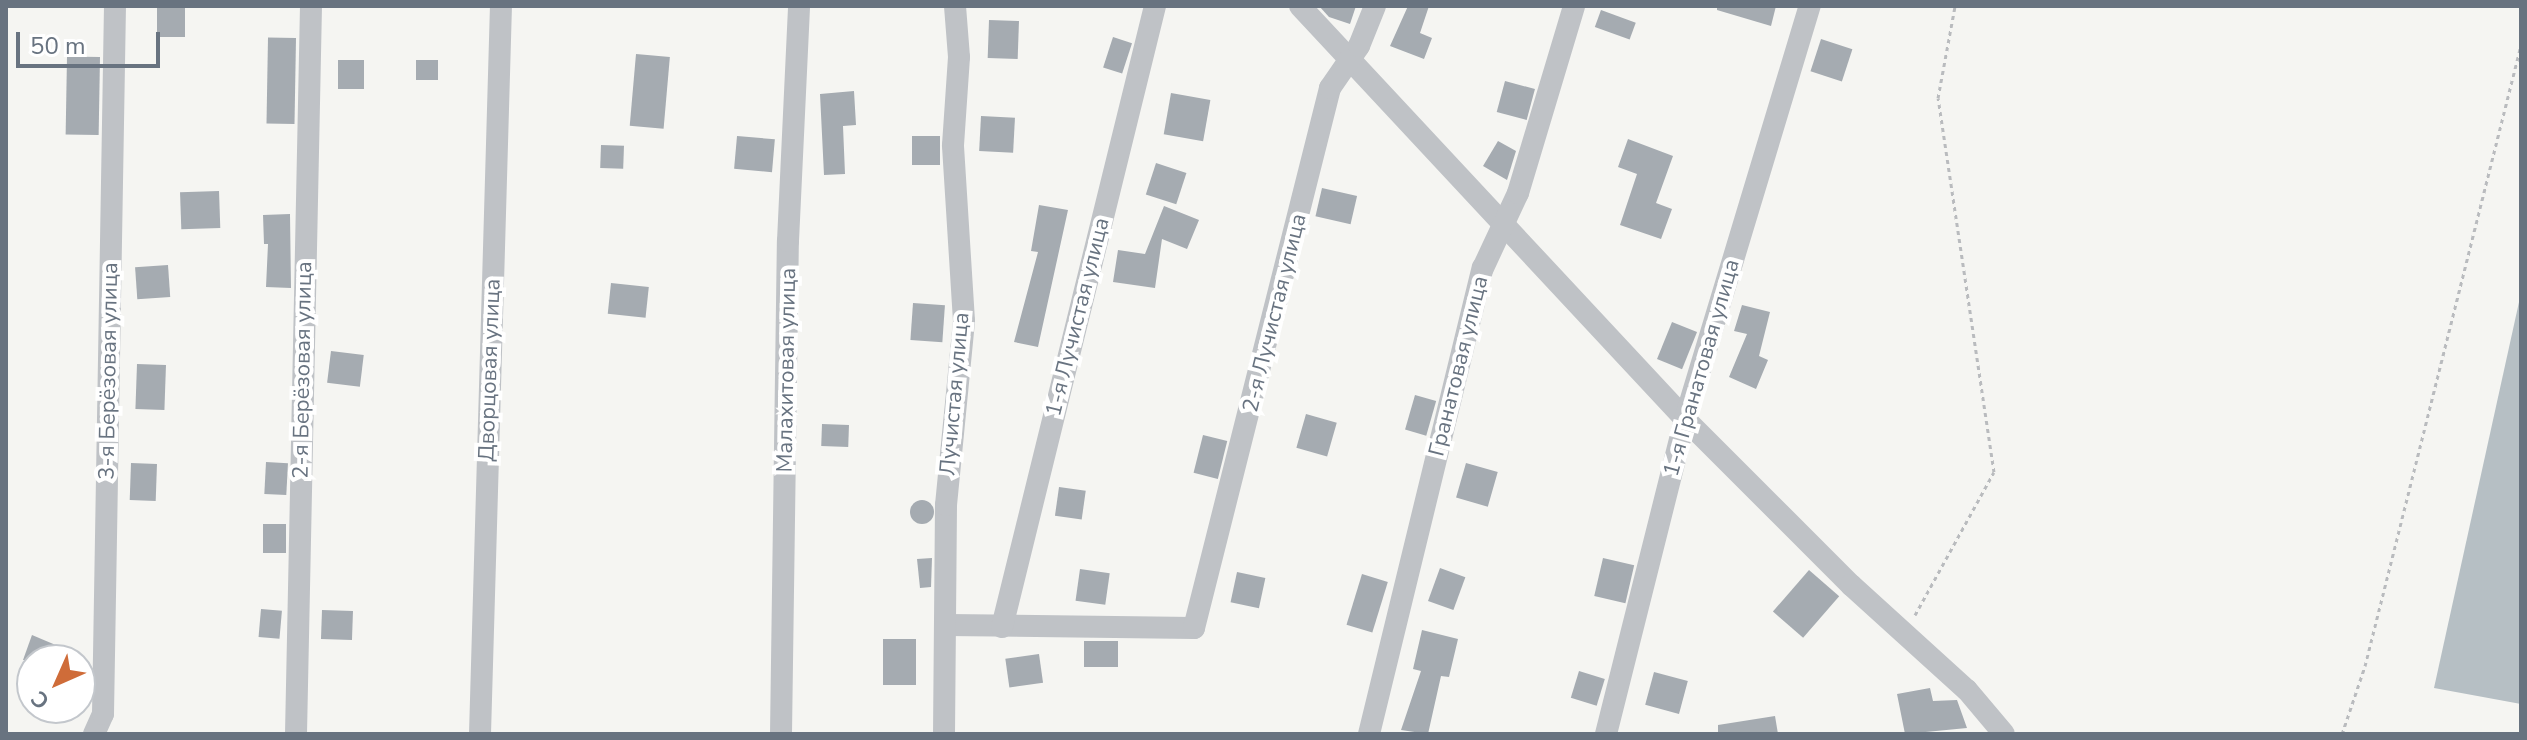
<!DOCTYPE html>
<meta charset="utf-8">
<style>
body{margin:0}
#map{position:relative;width:2527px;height:740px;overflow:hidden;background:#f5f5f2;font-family:"Nunito Sans",sans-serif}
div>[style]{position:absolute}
.water>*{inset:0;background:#b6bfc4}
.building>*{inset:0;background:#a5abb1;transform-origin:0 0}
.round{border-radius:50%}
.path>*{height:3px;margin-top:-1.5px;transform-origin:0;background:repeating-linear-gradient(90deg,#b9bbbe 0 4px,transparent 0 8px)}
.minor>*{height:22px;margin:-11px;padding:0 11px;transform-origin:11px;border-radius:11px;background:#bfc2c6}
span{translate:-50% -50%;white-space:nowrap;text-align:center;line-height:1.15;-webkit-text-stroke:8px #fff;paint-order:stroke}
.street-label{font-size:22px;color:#687380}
.frame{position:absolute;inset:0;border:8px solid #687380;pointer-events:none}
.north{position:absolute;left:16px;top:644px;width:80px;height:80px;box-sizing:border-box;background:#fff;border:2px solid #c3c7cc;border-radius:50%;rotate:225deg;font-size:22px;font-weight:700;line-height:32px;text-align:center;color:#687380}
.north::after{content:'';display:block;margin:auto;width:28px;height:36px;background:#cf6c39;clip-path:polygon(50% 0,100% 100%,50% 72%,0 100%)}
.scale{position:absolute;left:16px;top:32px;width:144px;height:36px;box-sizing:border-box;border:4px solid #687380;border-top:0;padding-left:10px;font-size:24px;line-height:28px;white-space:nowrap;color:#687380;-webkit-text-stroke:6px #fff;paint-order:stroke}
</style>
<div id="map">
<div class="water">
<div style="clip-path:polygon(2521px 293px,2521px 704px,2434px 688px)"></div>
</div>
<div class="building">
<div style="left:157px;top:6px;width:28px;height:31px"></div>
<div style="clip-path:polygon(1319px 6px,1356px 6px,1350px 24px,1329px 17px)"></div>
<div style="clip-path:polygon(1408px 6px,1429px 6px,1420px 33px,1432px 38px,1424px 59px,1390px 46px)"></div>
<div style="clip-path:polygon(1717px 6px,1776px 6px,1771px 26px,1717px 10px)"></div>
<div style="left:1601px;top:10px;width:37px;height:18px;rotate:20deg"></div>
<div style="left:989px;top:20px;width:30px;height:38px;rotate:2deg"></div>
<div style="left:1113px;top:37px;width:20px;height:32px;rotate:18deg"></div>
<div style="left:296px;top:38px;width:86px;height:28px;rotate:91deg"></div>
<div style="left:1821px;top:39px;width:33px;height:34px;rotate:18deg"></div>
<div style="left:636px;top:54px;width:34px;height:72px;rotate:5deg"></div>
<div style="left:100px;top:57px;width:78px;height:33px;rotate:91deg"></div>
<div style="left:338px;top:60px;width:26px;height:29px"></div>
<div style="left:416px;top:60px;width:22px;height:20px"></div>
<div style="left:1505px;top:81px;width:31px;height:32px;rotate:15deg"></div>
<div style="clip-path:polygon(854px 91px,856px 125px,843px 126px,845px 174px,824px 175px,820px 94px)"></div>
<div style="left:1171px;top:93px;width:40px;height:42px;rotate:10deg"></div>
<div style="left:981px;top:116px;width:34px;height:35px;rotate:3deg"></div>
<div style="left:737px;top:136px;width:38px;height:33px;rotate:5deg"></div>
<div style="left:940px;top:136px;width:29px;height:28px;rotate:90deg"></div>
<div style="clip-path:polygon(1628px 139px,1673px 156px,1656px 203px,1672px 209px,1661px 239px,1620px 225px,1637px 174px,1618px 167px)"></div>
<div style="clip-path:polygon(1498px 141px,1516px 151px,1507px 180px,1483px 166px)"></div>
<div style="left:601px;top:145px;width:23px;height:23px;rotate:2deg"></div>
<div style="left:1156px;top:163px;width:32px;height:33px;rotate:18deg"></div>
<div style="left:1322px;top:188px;width:36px;height:29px;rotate:13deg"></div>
<div style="left:219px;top:191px;width:37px;height:39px;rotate:88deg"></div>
<div style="clip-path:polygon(1039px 205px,1068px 210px,1038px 347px,1014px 342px,1038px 252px,1031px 251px)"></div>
<div style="clip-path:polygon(1164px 206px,1199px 220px,1187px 249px,1162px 239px,1155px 288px,1113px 282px,1118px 250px,1145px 254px)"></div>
<div style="clip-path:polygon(290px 214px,291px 288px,266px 287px,268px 244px,264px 244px,263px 215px)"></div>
<div style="left:168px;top:265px;width:32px;height:33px;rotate:86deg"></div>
<div style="left:611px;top:283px;width:38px;height:31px;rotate:6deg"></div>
<div style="left:913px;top:303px;width:32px;height:37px;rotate:4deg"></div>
<div style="clip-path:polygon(1742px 305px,1770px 312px,1759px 356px,1768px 360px,1756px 389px,1729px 377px,1747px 334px,1734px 331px)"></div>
<div style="left:1672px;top:322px;width:27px;height:40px;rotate:22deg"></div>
<div style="left:331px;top:351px;width:33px;height:32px;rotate:7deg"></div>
<div style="left:137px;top:364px;width:29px;height:45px;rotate:2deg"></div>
<div style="left:1415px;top:395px;width:22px;height:36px;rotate:16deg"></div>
<div style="left:1306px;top:414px;width:32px;height:35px;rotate:16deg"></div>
<div style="left:822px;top:424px;width:27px;height:22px;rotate:2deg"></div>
<div style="left:1203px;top:435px;width:25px;height:39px;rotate:14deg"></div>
<div style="left:266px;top:462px;width:22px;height:32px;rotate:3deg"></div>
<div style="left:131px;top:463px;width:26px;height:37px;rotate:2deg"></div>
<div style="left:1466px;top:463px;width:33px;height:36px;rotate:16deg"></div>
<div style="left:1059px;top:487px;width:27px;height:29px;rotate:8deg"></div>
<div class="round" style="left:910px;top:500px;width:24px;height:24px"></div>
<div style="left:286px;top:524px;width:29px;height:23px;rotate:90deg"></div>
<div style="clip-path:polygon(932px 558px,931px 587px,920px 588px,917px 559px)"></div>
<div style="left:1603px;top:558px;width:32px;height:39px;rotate:13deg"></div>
<div style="left:1440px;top:568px;width:27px;height:35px;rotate:20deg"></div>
<div style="left:1080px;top:569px;width:30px;height:32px;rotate:8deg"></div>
<div style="left:1809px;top:570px;width:40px;height:55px;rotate:41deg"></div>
<div style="left:1237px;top:572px;width:29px;height:31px;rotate:12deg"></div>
<div style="left:1362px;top:574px;width:27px;height:53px;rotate:17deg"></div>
<div style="left:261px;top:609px;width:21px;height:28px;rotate:5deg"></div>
<div style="left:322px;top:610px;width:31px;height:29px;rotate:2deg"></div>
<div style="clip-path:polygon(1422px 630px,1458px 639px,1449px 677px,1441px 676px,1428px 734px,1401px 730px,1421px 671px,1413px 669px)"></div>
<div style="clip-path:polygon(32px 635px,58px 646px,53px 660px,23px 660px)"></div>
<div style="left:883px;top:639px;width:33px;height:46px"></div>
<div style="left:1084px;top:641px;width:34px;height:26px"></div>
<div style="left:1039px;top:654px;width:29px;height:34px;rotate:82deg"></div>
<div style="left:1579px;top:671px;width:27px;height:28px;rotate:17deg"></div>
<div style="left:1654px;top:672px;width:35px;height:34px;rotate:15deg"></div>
<div style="clip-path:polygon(1930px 688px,1933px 701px,1957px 700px,1967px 728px,1905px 734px,1897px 694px)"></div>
<div style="clip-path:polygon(1775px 716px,1778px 734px,1718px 734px,1718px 725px)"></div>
</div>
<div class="path">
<div style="left:1915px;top:615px;width:163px;rotate:-61.1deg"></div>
<div style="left:1994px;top:472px;width:378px;rotate:-98.5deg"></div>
<div style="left:1938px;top:98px;width:94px;rotate:-79.5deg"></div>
<div style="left:2342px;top:734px;width:72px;rotate:-71.3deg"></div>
<div style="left:2365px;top:666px;width:640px;rotate:-75.9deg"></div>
</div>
<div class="minor">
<div style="left:1300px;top:6px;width:565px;rotate:47.01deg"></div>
<div style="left:1685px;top:419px;width:235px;rotate:45deg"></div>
<div style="left:1851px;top:585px;width:156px;rotate:42.2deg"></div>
<div style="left:1967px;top:690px;width:57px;rotate:49.9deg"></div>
<div style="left:947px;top:625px;width:247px;rotate:0.7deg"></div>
<div style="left:1194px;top:628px;width:557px;rotate:-75.86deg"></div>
<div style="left:1330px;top:88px;width:51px;rotate:-55.4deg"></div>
<div style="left:1359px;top:46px;width:43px;rotate:-68.2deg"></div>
<div style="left:1002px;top:627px;width:640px;rotate:-76.16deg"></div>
<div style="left:94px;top:734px;width:22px;rotate:-66deg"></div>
<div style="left:103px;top:714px;width:708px;rotate:-89.03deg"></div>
<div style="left:296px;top:734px;width:728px;rotate:-88.82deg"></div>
<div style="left:480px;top:734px;width:728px;rotate:-88.35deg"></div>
<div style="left:781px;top:734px;width:493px;rotate:-89.2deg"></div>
<div style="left:788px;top:241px;width:235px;rotate:-87.3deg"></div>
<div style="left:944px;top:734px;width:229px;rotate:-89.5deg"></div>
<div style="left:946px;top:505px;width:185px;rotate:-84.4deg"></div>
<div style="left:964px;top:321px;width:176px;rotate:-93.6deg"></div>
<div style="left:953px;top:145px;width:88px;rotate:-86.1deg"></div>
<div style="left:959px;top:57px;width:51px;rotate:-94.5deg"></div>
<div style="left:1369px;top:734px;width:480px;rotate:-76.3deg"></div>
<div style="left:1483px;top:268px;width:83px;rotate:-65deg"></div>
<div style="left:1518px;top:193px;width:195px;rotate:-73.3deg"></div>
<div style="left:1606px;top:734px;width:325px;rotate:-75.9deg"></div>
<div style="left:1685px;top:419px;width:432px;rotate:-73.2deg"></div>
</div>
<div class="street-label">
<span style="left:1275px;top:313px;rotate:-76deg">2-я Лучистая улица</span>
<span style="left:1078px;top:317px;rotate:-76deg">1-я Лучистая улица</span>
<span style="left:1459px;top:366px;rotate:-76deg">Гранатовая улица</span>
<span style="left:1702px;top:368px;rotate:-74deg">1-я Гранатовая улица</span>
<span style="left:303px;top:370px;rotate:-89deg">2-я Берёзовая улица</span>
<span style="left:490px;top:370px;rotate:-88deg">Дворцовая улица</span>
<span style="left:787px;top:370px;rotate:-89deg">Малахитовая улица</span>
<span style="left:109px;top:371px;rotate:-89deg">3-я Берёзовая улица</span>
<span style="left:955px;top:394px;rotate:-85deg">Лучистая улица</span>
</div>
<div class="frame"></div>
<div class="north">С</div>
<div class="scale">50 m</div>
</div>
